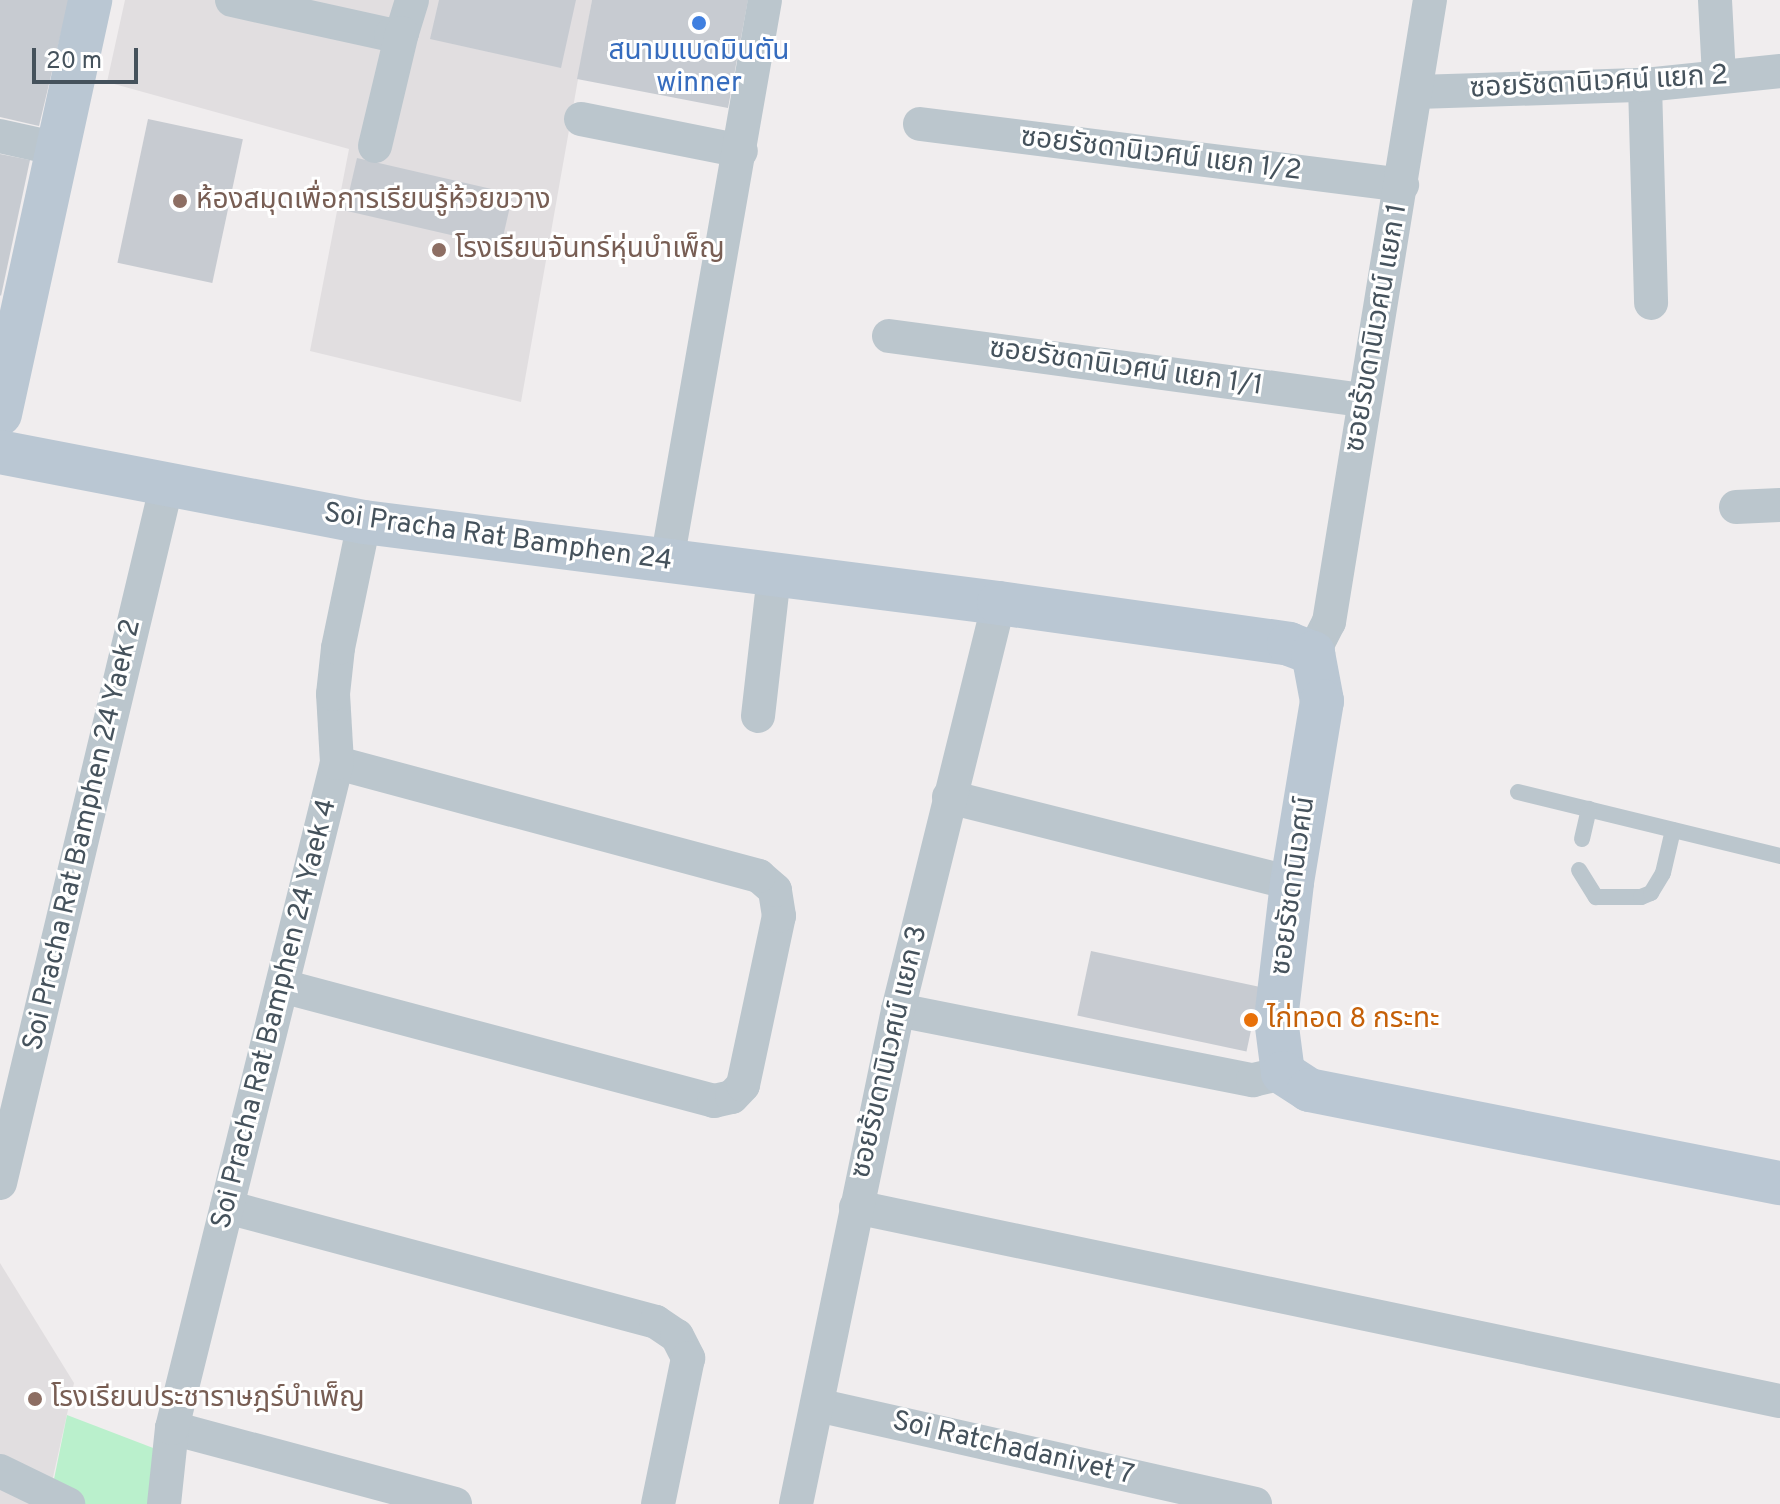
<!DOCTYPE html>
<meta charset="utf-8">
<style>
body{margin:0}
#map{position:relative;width:1780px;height:1504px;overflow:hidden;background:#f0edee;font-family:Overpass,"Noto Sans Thai",sans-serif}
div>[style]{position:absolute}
.education>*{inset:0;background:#e1dee0}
.green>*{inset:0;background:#baf0cc}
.building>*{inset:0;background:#c7cbd1;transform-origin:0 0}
.lane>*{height:16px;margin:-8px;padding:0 8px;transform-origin:8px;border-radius:8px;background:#bbc6cd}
.street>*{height:34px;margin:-17px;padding:0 17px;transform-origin:17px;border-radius:17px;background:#bbc6cd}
.secondary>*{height:44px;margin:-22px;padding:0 22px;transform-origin:22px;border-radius:22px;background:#bac7d3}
.dots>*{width:22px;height:22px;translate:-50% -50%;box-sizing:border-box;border:4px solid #fff;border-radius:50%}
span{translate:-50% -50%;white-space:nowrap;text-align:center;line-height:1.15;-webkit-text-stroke:6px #fff;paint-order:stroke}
.shop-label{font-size:28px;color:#366cbe}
.street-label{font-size:28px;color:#45525c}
.education-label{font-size:28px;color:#785e54}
.left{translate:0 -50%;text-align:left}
.food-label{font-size:28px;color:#c56008}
.scale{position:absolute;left:32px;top:48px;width:106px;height:36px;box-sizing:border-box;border:4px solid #45525c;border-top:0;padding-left:10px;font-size:24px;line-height:28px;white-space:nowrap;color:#45525c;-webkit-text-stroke:6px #fff;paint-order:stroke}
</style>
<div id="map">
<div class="education">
<div style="clip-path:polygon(125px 0,592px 0,521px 402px,310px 351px,349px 149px,107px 82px)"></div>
<div style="clip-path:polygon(0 1263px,74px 1383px,47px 1504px,0 1504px)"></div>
</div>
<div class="green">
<div style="clip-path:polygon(67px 1415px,161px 1451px,153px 1504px,49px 1504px)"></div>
</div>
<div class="building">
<div style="clip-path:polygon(0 0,69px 0,39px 126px,0 117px)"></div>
<div style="clip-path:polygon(439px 0,576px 0,561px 68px,430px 39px)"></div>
<div style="clip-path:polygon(592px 0,748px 0,728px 108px,577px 79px)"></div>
<div style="left:148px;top:119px;width:97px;height:147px;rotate:12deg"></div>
<div style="clip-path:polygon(0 154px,30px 160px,1px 296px,0 295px)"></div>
<div style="left:357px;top:158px;width:160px;height:54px;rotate:13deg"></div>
<div style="left:1091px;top:951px;width:173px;height:66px;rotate:12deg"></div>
</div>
<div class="lane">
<div style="left:1518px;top:792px;width:270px;rotate:13.7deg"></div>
<div style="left:1582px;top:839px;width:31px;rotate:-77deg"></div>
<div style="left:1579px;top:870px;width:32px;rotate:58deg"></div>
<div style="left:1596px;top:897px;width:45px"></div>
<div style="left:1641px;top:897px;width:11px;rotate:-22deg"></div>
<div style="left:1651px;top:893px;width:23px;rotate:-59deg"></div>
<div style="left:1663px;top:873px;width:44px;rotate:-76.9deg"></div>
</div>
<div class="street">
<div style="left:232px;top:0;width:163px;rotate:12.4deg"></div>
<div style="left:391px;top:35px;width:11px;rotate:-10deg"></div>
<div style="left:402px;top:33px;width:34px;rotate:-73deg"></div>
<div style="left:1715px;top:0;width:77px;rotate:87deg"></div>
<div style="left:1645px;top:85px;width:218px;rotate:88.4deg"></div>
<div style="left:1417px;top:92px;width:228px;rotate:-1.8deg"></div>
<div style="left:1645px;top:85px;width:136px;rotate:-5.9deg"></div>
<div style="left:581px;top:119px;width:163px;rotate:11.3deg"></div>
<div style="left:920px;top:124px;width:486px;rotate:7.2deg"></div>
<div style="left:0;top:136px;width:59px;rotate:12.6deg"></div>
<div style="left:375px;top:146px;width:116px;rotate:-76.6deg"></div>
<div style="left:889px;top:336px;width:478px;rotate:7.7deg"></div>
<div style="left:1736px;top:507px;width:44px;rotate:-2.6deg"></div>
<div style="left:667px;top:561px;width:569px;rotate:-80.09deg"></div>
<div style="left:1313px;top:653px;width:35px;rotate:-63deg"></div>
<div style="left:1329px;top:622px;width:630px;rotate:-80.78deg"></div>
<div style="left:758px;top:716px;width:142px;rotate:-83.5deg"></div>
<div style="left:949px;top:797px;width:354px;rotate:14.1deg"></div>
<div style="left:282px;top:986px;width:447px;rotate:14.9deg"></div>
<div style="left:714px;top:1101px;width:18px;rotate:-13deg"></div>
<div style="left:732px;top:1097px;width:16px;rotate:-47deg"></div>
<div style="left:743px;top:1085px;width:173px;rotate:-78deg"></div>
<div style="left:779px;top:916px;width:26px;rotate:-99deg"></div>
<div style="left:775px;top:890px;width:21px;rotate:-139deg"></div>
<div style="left:759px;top:876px;width:437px;rotate:-165deg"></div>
<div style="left:898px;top:1010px;width:362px;rotate:11.2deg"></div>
<div style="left:1253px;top:1080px;width:31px;rotate:-13deg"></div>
<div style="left:0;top:1183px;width:715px;rotate:-76.57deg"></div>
<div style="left:227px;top:1207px;width:444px;rotate:15deg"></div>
<div style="left:656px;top:1322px;width:25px;rotate:34deg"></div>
<div style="left:677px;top:1336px;width:25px;rotate:63deg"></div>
<div style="left:688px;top:1358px;width:149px;rotate:101.6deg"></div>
<div style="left:856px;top:1207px;width:944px;rotate:11.86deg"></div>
<div style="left:817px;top:1405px;width:449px;rotate:12.7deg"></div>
<div style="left:172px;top:1428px;width:293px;rotate:15deg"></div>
<div style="left:0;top:1471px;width:76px;rotate:25.9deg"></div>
<div style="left:164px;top:1504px;width:76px;rotate:-84deg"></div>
<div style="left:172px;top:1428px;width:685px;rotate:-76.07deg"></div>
<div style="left:337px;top:763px;width:69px;rotate:-93.3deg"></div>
<div style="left:333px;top:694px;width:46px;rotate:-83.8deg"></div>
<div style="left:338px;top:648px;width:129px;rotate:-78.3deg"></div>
<div style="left:796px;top:1504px;width:504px;rotate:-78.33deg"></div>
<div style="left:898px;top:1010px;width:419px;rotate:-76.1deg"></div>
</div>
<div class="secondary">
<div style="left:0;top:414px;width:424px;rotate:-77.7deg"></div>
<div style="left:0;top:452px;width:371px;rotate:10.9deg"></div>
<div style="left:364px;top:522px;width:640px;rotate:7.27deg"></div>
<div style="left:999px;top:603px;width:293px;rotate:8deg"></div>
<div style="left:1289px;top:644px;width:26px;rotate:21deg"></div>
<div style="left:1313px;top:653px;width:49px;rotate:79.4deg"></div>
<div style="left:1322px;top:701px;width:184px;rotate:99.4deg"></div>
<div style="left:1292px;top:883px;width:137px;rotate:96.7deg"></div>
<div style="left:1276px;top:1019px;width:54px;rotate:82.6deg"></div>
<div style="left:1283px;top:1073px;width:31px;rotate:33deg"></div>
<div style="left:1309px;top:1090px;width:480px;rotate:11.2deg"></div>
</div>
<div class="dots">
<div style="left:699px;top:23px;background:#3f7fe0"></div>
<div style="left:180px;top:201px;background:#8d6e63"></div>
<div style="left:439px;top:250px;background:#8d6e63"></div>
<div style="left:1251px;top:1020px;background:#e8710a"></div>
<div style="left:35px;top:1399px;background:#8d6e63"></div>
</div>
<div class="shop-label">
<span style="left:699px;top:68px">สนามแบดมินตัน<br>winner</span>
</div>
<div class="street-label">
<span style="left:1599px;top:83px;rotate:-3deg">ซอยรัชดานิเวศน์ แยก 2</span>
<span style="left:1161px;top:155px;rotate:7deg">ซอยรัชดานิเวศน์ แยก 1/2</span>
<span style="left:1377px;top:328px;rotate:-80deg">ซอยร้ขดานิเวศน์ แยก 1</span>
<span style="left:1126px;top:368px;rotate:8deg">ซอยรัชดานิเวศน์ แยก 1/1</span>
<span style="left:498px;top:538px;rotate:8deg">Soi Pracha Rat Bamphen 24</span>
<span style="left:83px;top:835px;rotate:-77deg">Soi Pracha Rat Bamphen 24 Yaek 2</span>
<span style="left:1294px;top:886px;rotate:-82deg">ซอยรัชดานิเวศน์</span>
<span style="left:275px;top:1014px;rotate:-76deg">Soi Pracha Rat Bamphen 24 Yaek 4</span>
<span style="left:890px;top:1052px;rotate:-77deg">ซอยร้ขดานิเวศน์ แยก 3</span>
<span style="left:1013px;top:1449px;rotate:13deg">Soi Ratchadanivet 7</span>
</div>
<div class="education-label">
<span class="left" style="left:196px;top:201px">ห้องสมุดเพื่อการเรียนรู้ห้วยขวาง</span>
<span class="left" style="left:455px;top:250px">โรงเรียนจันทร์หุ่นบำเพ็ญ</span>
<span class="left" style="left:51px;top:1399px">โรงเรียนประชาราษฎร์บำเพ็ญ</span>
</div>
<div class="food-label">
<span class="left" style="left:1267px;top:1020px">ไก่ทอด 8 กระทะ</span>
</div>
<div class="scale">20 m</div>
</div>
